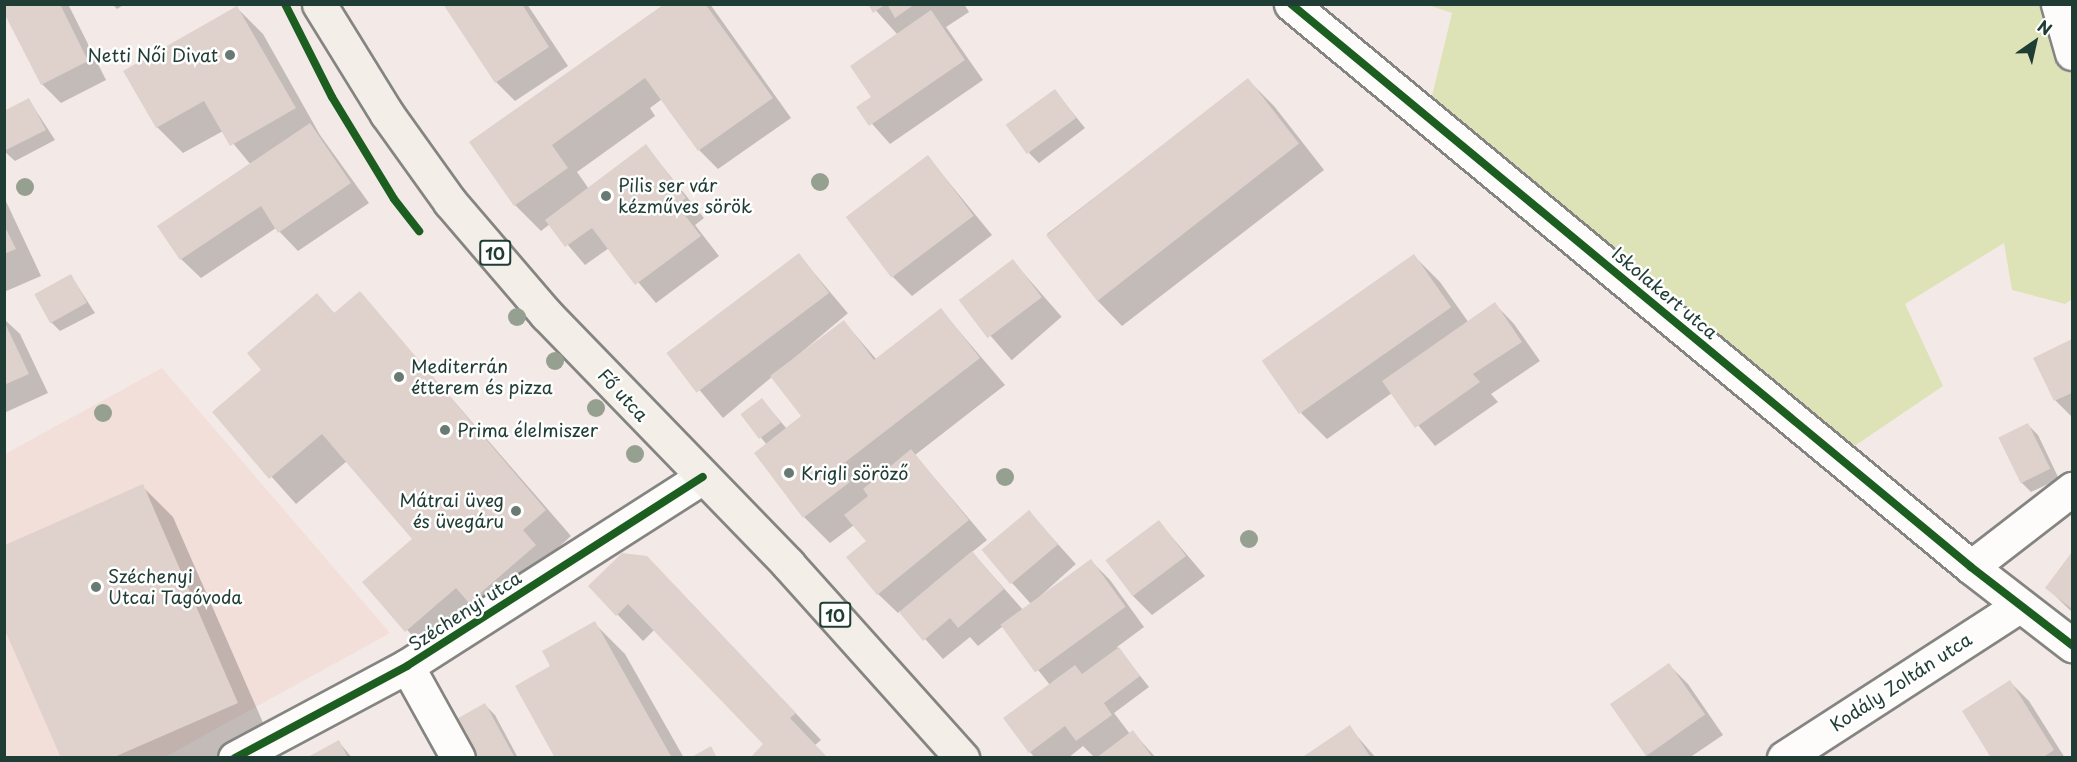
<!DOCTYPE html>
<meta charset="utf-8">
<style>
body{margin:0}
#map{position:relative;width:2077px;height:762px;overflow:hidden;background:#f3eae7;font-family:"Playpen Sans",sans-serif}
div>[style]{position:absolute}
.built>*{inset:0;background:#f3dfd9}
.green>*{inset:0;background:#dee2b7}
.shadow>*{inset:0;background:#0003;transform-origin:0 0}
.building>*{inset:0;background:#dfd1cc;transform-origin:0 0}
.roads{filter:drop-shadow(2px 0 #848582) drop-shadow(-2px 0 #848582) drop-shadow(0 2px #848582) drop-shadow(0 -2px #848582)}
.minor>*{height:33px;margin:-16.5px;padding:0 16.5px;transform-origin:16.5px;border-radius:16.5px;background:#fdfcfb}
.major>*{height:33px;margin:-16.5px;padding:0 16.5px;transform-origin:16.5px;border-radius:16.5px;background:#f4eee8}
.cycleway>*{height:8px;margin:-4px;padding:0 4px;transform-origin:4px;border-radius:4px;background:#1b5e20}
.trees>*{width:18px;height:18px;margin:-9px;border-radius:50%;background:#96a091}
.dots>*{width:16px;height:16px;translate:-50% -50%;box-sizing:border-box;border:3px solid #fff;border-radius:50%}
span{translate:-50% -50%;white-space:nowrap;text-align:center;line-height:1.15;-webkit-text-stroke:5px #fff;paint-order:stroke}
.shield-label span{padding:2px 4px;background:#fff;border:2px solid;border-radius:4px;-webkit-text-stroke-width:0}
.shield-label{font-size:16px;color:#1f3d34;font-weight:700}
.poi-label{font-size:18px;color:#1f3d34}
.right{translate:-100% -50%;text-align:right}
.left{translate:0 -50%;text-align:left}
.street-label{font-size:18px;color:#1f3d34}
.frame{position:absolute;inset:0;border:6px solid #1f3d34;pointer-events:none}
.north{position:absolute;left:2005px;top:12px;width:60px;height:60px;-webkit-text-stroke:4px #fff;paint-order:stroke;rotate:34deg;font-size:16px;font-weight:700;line-height:24px;text-align:center;color:#1f3d34}
.north::after{content:'';display:block;margin:auto;width:21px;height:27px;background:#1f3d34;clip-path:polygon(50% 0,100% 100%,50% 72%,0 100%)}
</style>
<div id="map">
<div class="built">
<div style="clip-path:polygon(162px 368px,390px 633px,165px 757px,5px 758px,5px 454px)"></div>
</div>
<div class="green">
<div style="clip-path:polygon(1428px 5px,2072px 5px,2072px 299px,2065px 304px,2012px 290px,2004px 243px,1905px 304px,1943px 386px,1853px 447px,1432px 96px,1452px 13px)"></div>
</div>
<div class="shadow">
<div style="clip-path:polygon(4px 4px,68px 4px,106px 80px,61px 103px,42px 84px)"></div>
<div style="clip-path:polygon(112px 4px,125px 4px,117px 9px)"></div>
<div style="clip-path:polygon(445px 4px,527px 4px,568px 66px,515px 101px,496px 82px)"></div>
<div style="clip-path:polygon(665px 4px,710px 4px,791px 118px,718px 169px,699px 150px,662px 99px,650px 108px,655px 116px,577px 172px,589px 189px,646px 146px,704px 218px,695px 225px,719px 256px,656px 303px,609px 248px,585px 265px,550px 224px,541px 231px,515px 205px,471px 143px)"></div>
<div style="clip-path:polygon(870px 4px,964px 4px,969px 12px,946px 27px,983px 80px,890px 144px,858px 108px,873px 97px,898px 35px)"></div>
<div style="clip-path:polygon(237px 8px,263px 34px,320px 135px,369px 203px,298px 251px,276px 228px,201px 278px,181px 259px,251px 165px,223px 131px,183px 153px,157px 127px)"></div>
<div style="clip-path:polygon(1248px 80px,1274px 106px,1324px 170px,1122px 326px,1096px 299px,1047px 234px)"></div>
<div style="clip-path:polygon(1055px 91px,1085px 128px,1039px 163px,1029px 153px)"></div>
<div style="clip-path:polygon(29px 100px,55px 140px,15px 161px,4px 151px)"></div>
<div style="clip-path:polygon(928px 157px,992px 235px,912px 296px,893px 277px)"></div>
<div style="clip-path:polygon(4px 197px,41px 276px,4px 292px)"></div>
<div style="left:799px;top:255px;width:76px;height:163px;rotate:50deg"></div>
<div style="clip-path:polygon(1414px 256px,1440px 282px,1469px 323px,1495px 304px,1514px 324px,1540px 361px,1491px 394px,1498px 402px,1435px 446px,1392px 393px,1327px 439px,1301px 413px)"></div>
<div style="left:1013px;top:261px;width:74px;height:66px;rotate:49deg"></div>
<div style="clip-path:polygon(71px 276px,95px 313px,60px 331px,50px 321px)"></div>
<div style="clip-path:polygon(360px 293px,571px 536px,548px 557px,561px 572px,432px 657px,364px 583px,414px 539px,347px 461px,296px 504px,214px 412px,263px 370px,317px 295px,335px 314px)"></div>
<div style="clip-path:polygon(941px 310px,1005px 385px,915px 455px,987px 540px,972px 552px,1024px 611px,1091px 561px,1110px 580px,1144px 627px,1117px 647px,1149px 687px,1114px 713px,1130px 734px,1133px 732px,1156px 758px,1095px 758px,1083px 746px,1068px 758px,1035px 758px,1030px 752px,1050px 685px,1003px 626px,978px 646px,970px 637px,943px 659px,900px 611px,898px 613px,878px 594px,868px 541px,854px 525px,830px 543px,804px 517px,756px 453px,767px 445px,742px 414px,762px 400px,787px 429px,803px 417px,844px 322px,877px 360px)"></div>
<div style="clip-path:polygon(4px 319px,20px 334px,48px 393px,4px 413px)"></div>
<div style="clip-path:polygon(2072px 341px,2072px 417px,2056px 401px,2035px 359px)"></div>
<div style="clip-path:polygon(2028px 425px,2038px 435px,2059px 479px,2031px 492px,2021px 482px)"></div>
<div style="clip-path:polygon(142px 486px,173px 517px,268px 734px,213px 758px,62px 758px,4px 627px,4px 546px)"></div>
<div style="left:1029px;top:512px;width:70px;height:60px;rotate:48deg"></div>
<div style="clip-path:polygon(1159px 522px,1205px 576px,1152px 615px,1133px 596px)"></div>
<div style="clip-path:polygon(2072px 554px,2072px 612px,2047px 588px)"></div>
<div style="clip-path:polygon(673px 584px,821px 740px,815px 745px,765px 744px,655px 629px,643px 641px,590px 586px)"></div>
<div style="clip-path:polygon(594px 623px,625px 654px,684px 758px,557px 758px,552px 667px)"></div>
<div style="clip-path:polygon(1669px 665px,1688px 684px,1723px 735px,1689px 758px,1648px 758px,1611px 704px)"></div>
<div style="clip-path:polygon(2010px 682px,2029px 701px,2065px 758px,1993px 758px)"></div>
<div style="clip-path:polygon(485px 705px,495px 715px,518px 758px,475px 758px)"></div>
<div style="clip-path:polygon(1349px 727px,1376px 758px,1303px 758px)"></div>
<div style="clip-path:polygon(339px 742px,352px 758px,309px 758px)"></div>
</div>
<div class="building">
<div style="clip-path:polygon(4px 4px,60px 4px,88px 61px,41px 85px,4px 13px)"></div>
<div style="clip-path:polygon(443px 4px,522px 4px,549px 47px,495px 83px)"></div>
<div style="clip-path:polygon(868px 4px,886px 4px,873px 13px)"></div>
<div style="clip-path:polygon(887px 4px,915px 4px,895px 18px)"></div>
<div style="clip-path:polygon(663px 5px,706px 5px,773px 98px,698px 151px,645px 78px,552px 145px,568px 168px,514px 206px,469px 142px)"></div>
<div style="clip-path:polygon(237px 6px,296px 108px,230px 146px,204px 101px,156px 128px,123px 71px)"></div>
<div style="clip-path:polygon(931px 10px,965px 60px,869px 126px,856px 107px,871px 97px,850px 66px)"></div>
<div style="left:1248px;top:78px;width:83px;height:256px;rotate:52deg"></div>
<div style="left:1055px;top:89px;width:36px;height:61px;rotate:54deg"></div>
<div style="clip-path:polygon(29px 98px,46px 130px,4px 151px,4px 111px)"></div>
<div style="clip-path:polygon(310px 123px,351px 183px,278px 233px,261px 206px,180px 260px,157px 226px)"></div>
<div style="clip-path:polygon(646px 144px,686px 198px,677px 205px,701px 236px,635px 285px,592px 228px,565px 247px,545px 220px)"></div>
<div style="left:928px;top:155px;width:76px;height:103px;rotate:53deg"></div>
<div style="clip-path:polygon(4px 225px,16px 249px,4px 254px)"></div>
<div style="left:799px;top:253px;width:50px;height:166px;rotate:53deg"></div>
<div style="left:1414px;top:254px;width:65px;height:186px;rotate:55deg"></div>
<div style="left:1013px;top:259px;width:48px;height:68px;rotate:53deg"></div>
<div style="left:71px;top:274px;width:33px;height:42px;rotate:61deg"></div>
<div style="clip-path:polygon(360px 291px,546px 510px,523px 530px,536px 545px,469px 603px,456px 588px,405px 632px,362px 582px,412px 539px,322px 434px,269px 479px,212px 412px,261px 370px,247px 353px,317px 293px,334px 313px)"></div>
<div style="clip-path:polygon(1495px 302px,1522px 342px,1473px 374px,1480px 382px,1415px 428px,1382px 381px)"></div>
<div style="clip-path:polygon(941px 308px,980px 358px,839px 467px,850px 482px,803px 518px,754px 453px,801px 416px,770px 376px,844px 320px,874px 360px)"></div>
<div style="clip-path:polygon(4px 321px,29px 374px,4px 385px)"></div>
<div style="clip-path:polygon(2072px 339px,2072px 393px,2054px 401px,2033px 358px)"></div>
<div style="left:762px;top:398px;width:31px;height:27px;rotate:53deg"></div>
<div style="left:2028px;top:423px;width:51px;height:33px;rotate:64deg"></div>
<div style="clip-path:polygon(911px 449px,969px 520px,877px 595px,846px 557px,866px 541px,844px 515px,868px 496px,863px 489px)"></div>
<div style="clip-path:polygon(143px 484px,238px 703px,112px 758px,61px 758px,5px 630px,5px 545px)"></div>
<div style="left:1029px;top:510px;width:45px;height:62px;rotate:50deg"></div>
<div style="left:1159px;top:520px;width:45px;height:67px;rotate:53deg"></div>
<div style="clip-path:polygon(972px 551px,1004px 589px,958px 628px,950px 618px,923px 641px,899px 612px)"></div>
<div style="clip-path:polygon(2072px 552px,2072px 609px,2045px 588px)"></div>
<div style="clip-path:polygon(622px 553px,647px 556px,796px 713px,790px 718px,828px 758px,750px 758px,763px 744px,628px 604px,616px 616px,588px 586px)"></div>
<div style="left:1091px;top:559px;width:59px;height:112px;rotate:54deg"></div>
<div style="clip-path:polygon(595px 621px,672px 758px,555px 758px,515px 686px,550px 666px,542px 651px)"></div>
<div style="clip-path:polygon(1119px 647px,1140px 676px,1104px 703px,1112px 715px,1076px 741px,1065px 726px,1029px 753px,1003px 718px,1075px 665px,1082px 674px)"></div>
<div style="left:1669px;top:663px;width:63px;height:72px;rotate:55deg"></div>
<div style="clip-path:polygon(2010px 680px,2054px 750px,2042px 758px,1991px 758px,1962px 711px)"></div>
<div style="clip-path:polygon(485px 703px,515px 758px,473px 758px,453px 721px)"></div>
<div style="clip-path:polygon(1350px 725px,1371px 758px,1301px 758px)"></div>
<div style="clip-path:polygon(1133px 730px,1153px 758px,1096px 758px)"></div>
<div style="clip-path:polygon(339px 740px,348px 758px,306px 758px)"></div>
<div style="clip-path:polygon(711px 746px,717px 758px,690px 758px)"></div>
</div>
<div class="roads">
<div class="minor">
<div style="left:1291px;top:4px;width:883px;rotate:39.62deg"></div>
<div style="left:1971px;top:567px;width:128px;rotate:37.7deg"></div>
<div style="left:2058px;top:4px;width:51px;rotate:74.1deg"></div>
<div style="left:1971px;top:567px;width:128px;rotate:-37.7deg"></div>
<div style="left:407px;top:666px;width:105px;rotate:61deg"></div>
<div style="left:235px;top:758px;width:195px;rotate:-28.1deg"></div>
<div style="left:407px;top:666px;width:351px;rotate:-32.6deg"></div>
<div style="left:1784px;top:758px;width:280px;rotate:-32.9deg"></div>
</div>
<div class="major">
<div style="left:319px;top:4px;width:129px;rotate:58.3deg"></div>
<div style="left:387px;top:114px;width:108px;rotate:54.4deg"></div>
<div style="left:450px;top:202px;width:148px;rotate:49.4deg"></div>
<div style="left:546px;top:314px;width:348px;rotate:45.9deg"></div>
<div style="left:788px;top:564px;width:261px;rotate:48.1deg"></div>
</div>
</div>
<div class="cycleway">
<div style="left:285px;top:4px;width:104px;rotate:63.2deg"></div>
<div style="left:332px;top:97px;width:119px;rotate:58.7deg"></div>
<div style="left:394px;top:199px;width:41px;rotate:52deg"></div>
<div style="left:1291px;top:4px;width:883px;rotate:39.62deg"></div>
<div style="left:1971px;top:567px;width:128px;rotate:37.7deg"></div>
<div style="left:235px;top:758px;width:195px;rotate:-28.1deg"></div>
<div style="left:407px;top:666px;width:351px;rotate:-32.6deg"></div>
</div>
<div class="trees">
<div style="left:820px;top:182px"></div>
<div style="left:25px;top:187px"></div>
<div style="left:517px;top:317px"></div>
<div style="left:555px;top:361px"></div>
<div style="left:596px;top:408px"></div>
<div style="left:103px;top:413px"></div>
<div style="left:635px;top:454px"></div>
<div style="left:1005px;top:477px"></div>
<div style="left:1249px;top:539px"></div>
</div>
<div class="dots">
<div style="left:230px;top:55px;background:#697a73"></div>
<div style="left:606px;top:196px;background:#697a73"></div>
<div style="left:399px;top:377px;background:#697a73"></div>
<div style="left:445px;top:430px;background:#697a73"></div>
<div style="left:789px;top:473px;background:#697a73"></div>
<div style="left:516px;top:511px;background:#697a73"></div>
<div style="left:96px;top:587px;background:#697a73"></div>
</div>
<div class="shield-label">
<span style="left:495px;top:253px">10</span>
<span style="left:835px;top:615px">10</span>
</div>
<div class="poi-label">
<span class="right" style="left:218px;top:55px">Netti Női Divat</span>
<span class="left" style="left:618px;top:196px">Pilis ser vár<br>kézműves sörök</span>
<span class="left" style="left:411px;top:377px">Mediterrán<br>étterem és pizza</span>
<span class="left" style="left:457px;top:430px">Prima élelmiszer</span>
<span class="left" style="left:801px;top:473px">Krigli söröző</span>
<span class="right" style="left:504px;top:511px">Mátrai üveg<br>és üvegáru</span>
<span class="left" style="left:108px;top:587px">Széchenyi<br>Utcai Tagóvoda</span>
</div>
<div class="street-label">
<span style="left:1665px;top:293px;rotate:40deg">Iskolakert utca</span>
<span style="left:623px;top:395px;rotate:47deg">Fő utca</span>
<span style="left:465px;top:611px;rotate:-33deg">Széchenyi utca</span>
<span style="left:1901px;top:682px;rotate:-33deg">Kodály Zoltán utca</span>
</div>
<div class="frame"></div>
<div class="north">N</div>
</div>
